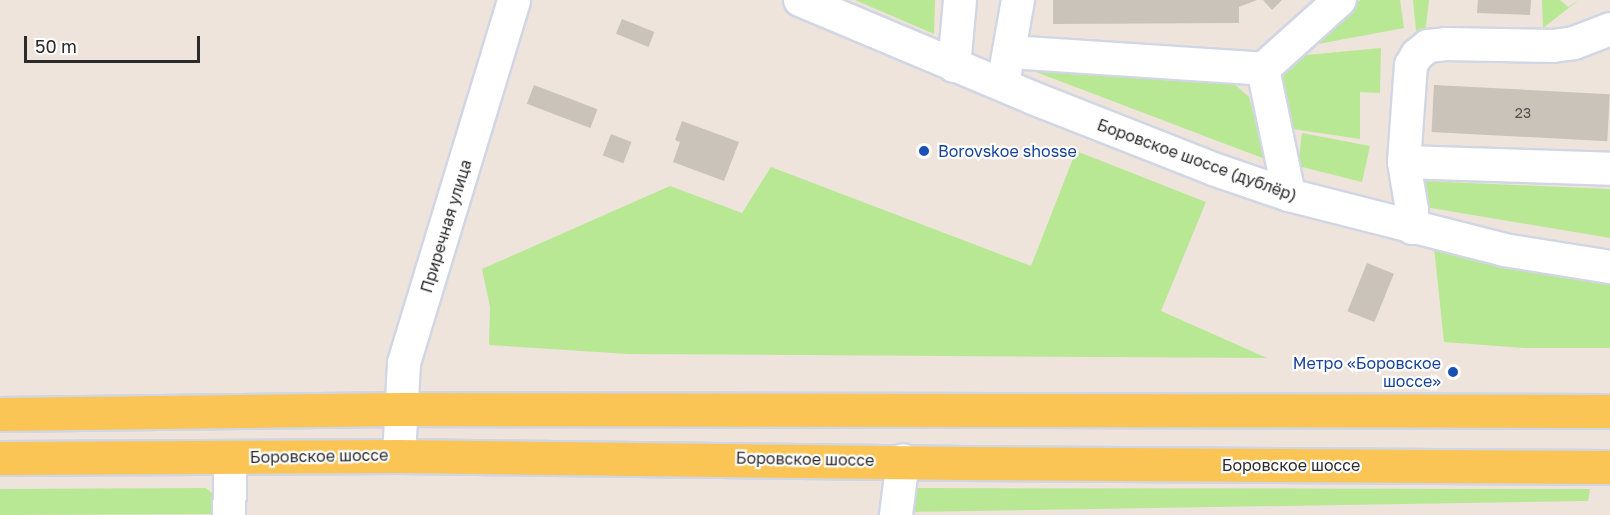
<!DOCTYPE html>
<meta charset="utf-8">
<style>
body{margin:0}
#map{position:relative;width:1610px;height:515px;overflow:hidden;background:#eee4dc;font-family:"Golos Text",sans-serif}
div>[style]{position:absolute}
.green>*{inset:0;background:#b8e894}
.building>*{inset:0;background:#c9c3ba;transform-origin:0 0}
.roads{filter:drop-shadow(2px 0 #d1d6e4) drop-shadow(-2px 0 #d1d6e4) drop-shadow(0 2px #d1d6e4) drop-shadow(0 -2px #d1d6e4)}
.minor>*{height:32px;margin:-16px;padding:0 16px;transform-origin:16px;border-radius:16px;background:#fff}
.major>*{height:33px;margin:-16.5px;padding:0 16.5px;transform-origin:16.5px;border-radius:16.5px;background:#fac554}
.dots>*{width:16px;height:16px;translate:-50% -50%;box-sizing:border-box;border:3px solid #fff;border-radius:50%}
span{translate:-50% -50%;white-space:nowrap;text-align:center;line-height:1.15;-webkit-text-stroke:4.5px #fff;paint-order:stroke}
.number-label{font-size:14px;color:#52514f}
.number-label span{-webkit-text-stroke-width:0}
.transit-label{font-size:16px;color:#164399}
.left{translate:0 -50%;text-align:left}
.right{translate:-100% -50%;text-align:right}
.street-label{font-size:16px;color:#2b2b2b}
.scale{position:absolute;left:24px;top:36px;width:176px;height:27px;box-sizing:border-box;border:3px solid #2b2b2b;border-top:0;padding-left:8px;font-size:18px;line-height:21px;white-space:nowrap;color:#2b2b2b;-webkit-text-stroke:4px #fff;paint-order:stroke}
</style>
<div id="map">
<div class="green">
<div style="clip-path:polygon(855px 0,935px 0,934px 34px)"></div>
<div style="clip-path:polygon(1360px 0,1400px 0,1404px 28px,1318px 44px)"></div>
<div style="clip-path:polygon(1413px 0,1429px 0,1425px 34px,1416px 31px)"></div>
<div style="clip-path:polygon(1542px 0,1560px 0,1568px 7px,1579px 0,1543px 28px)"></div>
<div style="clip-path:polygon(1381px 48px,1380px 93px,1360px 92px,1360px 139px,1286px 128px,1278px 83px,1296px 56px)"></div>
<div style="clip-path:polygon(1028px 69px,1231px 81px,1249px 97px,1265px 159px)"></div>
<div style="clip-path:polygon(1302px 133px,1370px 146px,1362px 182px,1298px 166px)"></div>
<div style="clip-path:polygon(1076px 151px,1206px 202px,1161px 311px,1267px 358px,628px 354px,489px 345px,490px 307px,482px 269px,670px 186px,742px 213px,771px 167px,1031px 266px)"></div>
<div style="clip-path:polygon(1423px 181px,1610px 189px,1610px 238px,1425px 207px)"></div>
<div style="clip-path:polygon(1434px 247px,1610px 281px,1610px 348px,1524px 348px,1444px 342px)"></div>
<div style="clip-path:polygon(206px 488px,216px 497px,216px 514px,0 515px,0 489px)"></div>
<div style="clip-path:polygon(911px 488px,1590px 489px,1588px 501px,909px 512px)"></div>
</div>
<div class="building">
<div style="clip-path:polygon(1053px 0,1257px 0,1239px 7px,1239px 23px,1053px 24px)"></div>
<div style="clip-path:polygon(1263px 0,1282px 0,1272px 10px)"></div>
<div style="clip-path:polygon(1478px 0,1531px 0,1530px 15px,1477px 13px)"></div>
<div style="left:622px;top:19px;width:35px;height:16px;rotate:22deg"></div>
<div style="left:534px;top:85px;width:68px;height:20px;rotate:21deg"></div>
<div style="left:1434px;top:85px;width:176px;height:47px;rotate:3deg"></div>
<div style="clip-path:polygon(682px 121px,739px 142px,724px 181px,673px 162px,680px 142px,675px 140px)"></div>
<div style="left:611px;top:134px;width:22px;height:23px;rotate:21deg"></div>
<div style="left:1367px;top:263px;width:29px;height:52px;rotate:22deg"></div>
</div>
<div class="roads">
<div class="minor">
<div style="left:800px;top:0;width:253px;rotate:22.8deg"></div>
<div style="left:1033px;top:98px;width:193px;rotate:21.5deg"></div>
<div style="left:1213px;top:169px;width:80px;rotate:18.9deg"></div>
<div style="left:1289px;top:195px;width:222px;rotate:14.3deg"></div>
<div style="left:1504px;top:250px;width:107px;rotate:9.1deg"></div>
<div style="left:1010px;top:52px;width:254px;rotate:3.8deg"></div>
<div style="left:1263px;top:69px;width:103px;rotate:-41.9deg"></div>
<div style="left:954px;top:66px;width:66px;rotate:-84.8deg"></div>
<div style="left:1263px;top:69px;width:129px;rotate:78.3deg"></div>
<div style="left:1005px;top:73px;width:74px;rotate:-79.9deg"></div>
<div style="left:1404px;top:162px;width:206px;rotate:1.9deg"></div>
<div style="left:1412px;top:228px;width:18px;rotate:-90deg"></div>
<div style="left:1412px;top:210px;width:49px;rotate:-99.5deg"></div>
<div style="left:1404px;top:162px;width:97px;rotate:-85.9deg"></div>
<div style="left:1411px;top:65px;width:12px;rotate:-59deg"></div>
<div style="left:1417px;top:55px;width:14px;rotate:-39deg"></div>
<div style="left:1428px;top:46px;width:18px;rotate:-6deg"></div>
<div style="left:1446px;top:44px;width:107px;rotate:1.1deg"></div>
<div style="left:1553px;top:46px;width:21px;rotate:-8deg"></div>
<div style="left:1574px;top:43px;width:39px;rotate:-21deg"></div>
<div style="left:399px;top:456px;width:93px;rotate:-86.9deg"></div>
<div style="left:404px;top:363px;width:379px;rotate:-73.1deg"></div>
<div style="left:229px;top:515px;width:58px;rotate:-88deg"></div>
<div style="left:896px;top:515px;width:55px;rotate:-82.7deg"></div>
</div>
<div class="major">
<div style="left:0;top:414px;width:400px;rotate:-0.7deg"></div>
<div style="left:400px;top:409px;width:1210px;rotate:0.09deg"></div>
<div style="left:0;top:458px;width:399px;rotate:-0.3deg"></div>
<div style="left:399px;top:456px;width:566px;rotate:0.71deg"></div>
<div style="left:965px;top:463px;width:645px;rotate:0.36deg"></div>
</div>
</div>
<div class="dots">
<div style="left:924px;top:151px;background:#1a4fb4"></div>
<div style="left:1453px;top:372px;background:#1a4fb4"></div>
</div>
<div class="number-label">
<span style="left:1523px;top:113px">23</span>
</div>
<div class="transit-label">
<span class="left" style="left:938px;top:151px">Borovskoe shosse</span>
<span class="right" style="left:1441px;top:372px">Метро «Боровское<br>шоссе»</span>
</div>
<div class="street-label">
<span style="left:1197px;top:160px;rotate:20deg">Боровское шоссе (дублёр)</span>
<span style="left:446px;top:226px;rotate:-73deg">Приречная улица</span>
<span style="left:319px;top:456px;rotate:-1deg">Боровское шоссе</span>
<span style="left:805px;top:459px;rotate:1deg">Боровское шоссе</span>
<span style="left:1291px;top:465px">Боровское шоссе</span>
</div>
<div class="scale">50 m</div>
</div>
